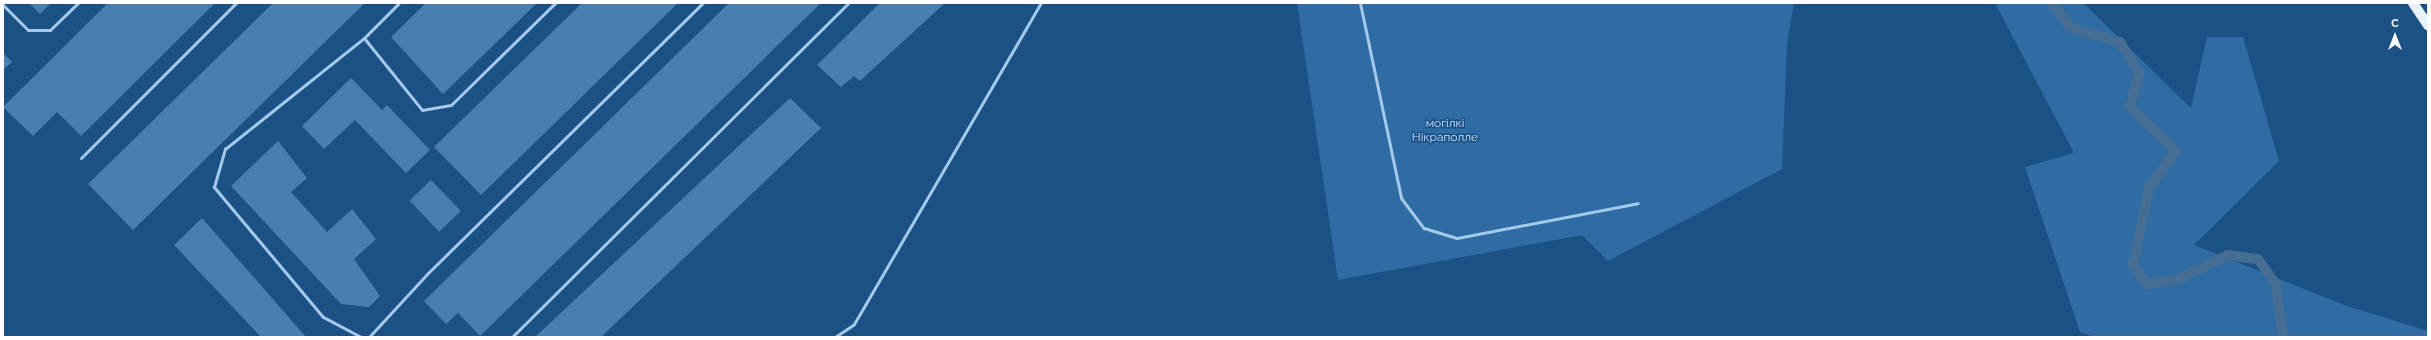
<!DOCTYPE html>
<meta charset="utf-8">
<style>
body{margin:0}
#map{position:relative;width:2431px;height:340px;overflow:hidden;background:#1c5186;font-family:Raleway,sans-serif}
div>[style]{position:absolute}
.green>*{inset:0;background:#2f6ca4}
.stream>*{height:10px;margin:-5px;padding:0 5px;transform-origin:5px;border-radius:5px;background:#466e94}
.building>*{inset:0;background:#497eb1;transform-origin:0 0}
.service>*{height:3px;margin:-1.5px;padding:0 1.5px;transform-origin:1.5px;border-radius:1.5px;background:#a3c9eb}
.primary>*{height:10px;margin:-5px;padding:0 5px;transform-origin:5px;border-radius:5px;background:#e8f2ff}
span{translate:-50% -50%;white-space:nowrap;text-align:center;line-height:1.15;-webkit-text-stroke:3px #1c5186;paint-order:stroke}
.park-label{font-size:12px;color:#c8e1f8}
.frame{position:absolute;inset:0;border:4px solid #fff;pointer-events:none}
.north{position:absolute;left:2375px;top:16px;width:40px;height:40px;-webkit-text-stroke:3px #1c5186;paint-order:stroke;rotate:0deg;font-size:11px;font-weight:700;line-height:16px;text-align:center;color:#fff}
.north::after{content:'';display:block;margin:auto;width:14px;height:18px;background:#fff;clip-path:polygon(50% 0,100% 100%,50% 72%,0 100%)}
</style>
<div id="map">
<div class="green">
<div style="clip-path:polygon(1297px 3px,1794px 3px,1787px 43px,1782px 169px,1608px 261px,1582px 235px,1338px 280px)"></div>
<div style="clip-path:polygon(1995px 3px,2083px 3px,2191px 108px,2207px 37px,2243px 37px,2279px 161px,2194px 245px,2347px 306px,2428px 331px,2428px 337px,2095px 337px,2080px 332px,2025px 167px,2074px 153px)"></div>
</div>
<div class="stream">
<div style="left:2052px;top:3px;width:31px;rotate:53deg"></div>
<div style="left:2071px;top:28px;width:51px;rotate:15.9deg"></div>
<div style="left:2120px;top:42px;width:37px;rotate:59deg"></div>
<div style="left:2139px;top:74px;width:34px;rotate:105deg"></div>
<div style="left:2130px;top:107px;width:64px;rotate:43.7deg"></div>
<div style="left:2176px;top:151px;width:46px;rotate:126.1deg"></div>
<div style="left:2149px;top:188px;width:79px;rotate:101.7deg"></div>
<div style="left:2133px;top:265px;width:24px;rotate:54deg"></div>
<div style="left:2147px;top:284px;width:32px;rotate:-9deg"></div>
<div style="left:2179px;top:279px;width:55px;rotate:-26.1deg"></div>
<div style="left:2228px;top:255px;width:30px;rotate:8deg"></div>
<div style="left:2258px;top:259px;width:32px;rotate:55deg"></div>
<div style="left:2276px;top:285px;width:52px;rotate:82.3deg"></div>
</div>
<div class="building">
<div style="clip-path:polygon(29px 3px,51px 3px,40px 14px)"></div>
<div style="clip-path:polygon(108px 3px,215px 3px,81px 136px,57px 112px,33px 136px,3px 107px)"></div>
<div style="clip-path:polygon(273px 3px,365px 3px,133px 230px,88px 184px)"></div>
<div style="clip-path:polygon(426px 3px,537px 3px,443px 94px,391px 37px)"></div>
<div style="clip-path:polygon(582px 3px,678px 3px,481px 195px,434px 147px)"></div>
<div style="clip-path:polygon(729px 3px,821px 3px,480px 336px,458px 313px,446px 324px,424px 301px)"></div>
<div style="clip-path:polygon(880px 3px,945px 3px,860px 81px,854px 76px,841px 87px,817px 65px)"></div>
<div style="clip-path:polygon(3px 53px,12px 62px,3px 70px)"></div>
<div style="clip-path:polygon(351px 78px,382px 110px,387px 105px,430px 150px,406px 173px,355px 120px,324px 149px,302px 126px)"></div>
<div style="clip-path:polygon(790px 98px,821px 128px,601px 337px,535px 337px)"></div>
<div style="clip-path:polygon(278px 141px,307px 178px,291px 192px,327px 232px,352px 209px,376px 239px,354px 259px,380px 296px,369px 307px,341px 304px,231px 186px)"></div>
<div style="left:431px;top:180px;width:43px;height:30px;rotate:46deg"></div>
<div style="clip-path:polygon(202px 218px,306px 337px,261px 337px,174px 245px)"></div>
</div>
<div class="service">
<div style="left:1360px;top:3px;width:199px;rotate:78.1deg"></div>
<div style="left:1401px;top:198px;width:38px;rotate:53deg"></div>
<div style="left:1424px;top:228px;width:34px;rotate:17deg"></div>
<div style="left:1457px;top:238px;width:184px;rotate:-10.9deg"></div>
<div style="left:3px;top:5px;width:35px;rotate:45deg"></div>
<div style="left:28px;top:30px;width:22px"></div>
<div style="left:50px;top:30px;width:39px;rotate:-44deg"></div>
<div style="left:364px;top:38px;width:92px;rotate:51.1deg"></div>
<div style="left:422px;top:110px;width:29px;rotate:-10deg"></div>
<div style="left:451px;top:105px;width:146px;rotate:-44.4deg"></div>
<div style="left:81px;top:158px;width:219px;rotate:-45deg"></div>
<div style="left:361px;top:337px;width:43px;rotate:-152.2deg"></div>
<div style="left:323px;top:317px;width:170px;rotate:-130deg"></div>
<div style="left:214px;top:187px;width:40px;rotate:-74deg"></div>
<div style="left:225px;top:149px;width:178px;rotate:-38.6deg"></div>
<div style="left:364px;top:38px;width:49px;rotate:-45deg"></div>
<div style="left:369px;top:337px;width:87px;rotate:-47.3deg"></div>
<div style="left:428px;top:273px;width:385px;rotate:-44.5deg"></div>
<div style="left:512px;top:337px;width:474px;rotate:-44.8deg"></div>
<div style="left:835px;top:337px;width:23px;rotate:-34deg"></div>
<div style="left:854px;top:324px;width:371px;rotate:-59.8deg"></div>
</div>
<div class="primary">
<div style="left:2413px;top:3px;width:27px;rotate:56deg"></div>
</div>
<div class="park-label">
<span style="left:1445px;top:131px">могілкі<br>Нікраполле</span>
</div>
<div class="frame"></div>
<div class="north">С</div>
</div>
